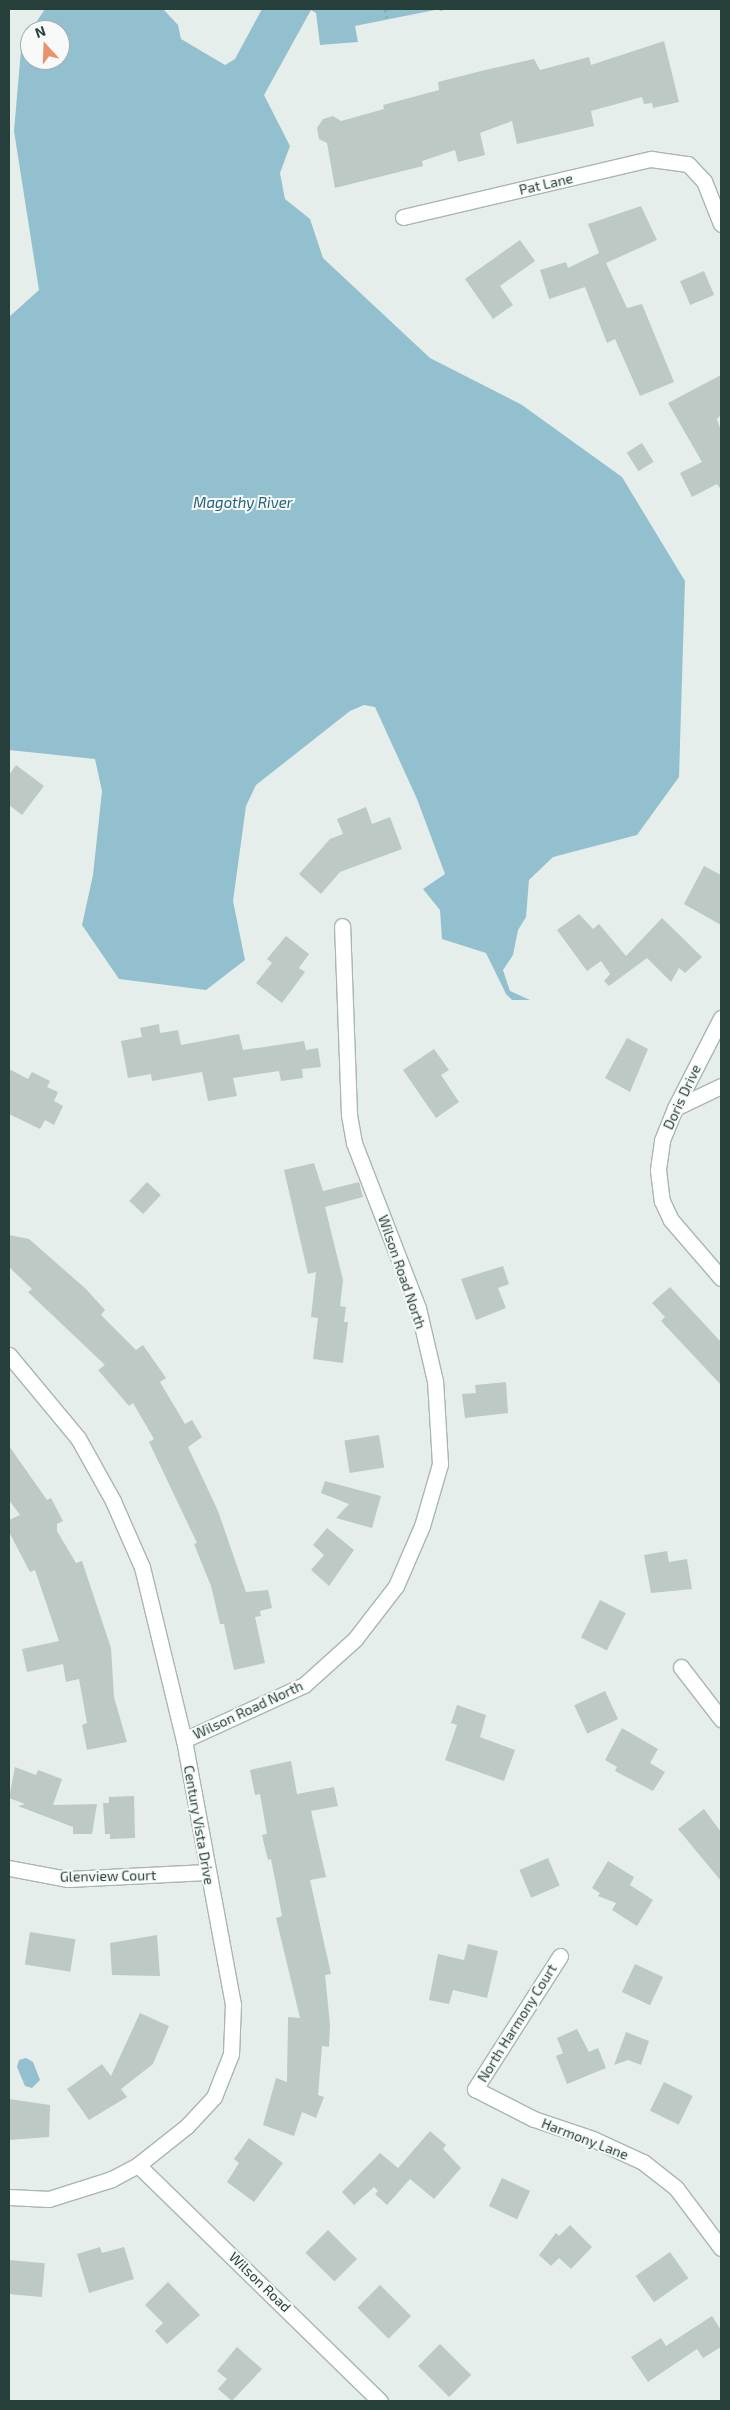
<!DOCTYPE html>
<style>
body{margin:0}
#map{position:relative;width:730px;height:2410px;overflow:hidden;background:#e6eeeb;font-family:"Exo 2",sans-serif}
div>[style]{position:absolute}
.water>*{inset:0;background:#93c0ce}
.building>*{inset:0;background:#bcc9c4;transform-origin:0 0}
.path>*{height:3px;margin-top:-1.5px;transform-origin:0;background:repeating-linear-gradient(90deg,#89afa6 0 2.5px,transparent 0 6.5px)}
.roads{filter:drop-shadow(1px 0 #a9b6b3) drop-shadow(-1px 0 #a9b6b3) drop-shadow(0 1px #a9b6b3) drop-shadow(0 -1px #a9b6b3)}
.minor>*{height:15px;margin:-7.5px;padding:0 7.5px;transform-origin:7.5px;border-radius:7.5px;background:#fff}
span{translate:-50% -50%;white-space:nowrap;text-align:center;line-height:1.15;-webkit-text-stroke:4px #f7faf9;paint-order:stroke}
.street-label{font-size:14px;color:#263f3b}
.water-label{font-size:15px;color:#246378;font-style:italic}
.frame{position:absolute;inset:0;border:10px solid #263f3b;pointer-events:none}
.north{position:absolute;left:20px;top:20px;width:50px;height:50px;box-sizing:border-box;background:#f7faf9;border:1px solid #a3afad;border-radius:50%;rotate:340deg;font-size:14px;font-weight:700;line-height:20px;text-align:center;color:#263f3b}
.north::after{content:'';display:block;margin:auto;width:18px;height:22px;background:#e8936a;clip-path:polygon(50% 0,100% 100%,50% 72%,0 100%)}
</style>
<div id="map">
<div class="water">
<div style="clip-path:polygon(45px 9px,163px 9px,178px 25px,181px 39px,225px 65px,235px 59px,262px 9px,440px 9px,355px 26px,358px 42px,320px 45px,316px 13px,311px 10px,264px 95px,290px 146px,280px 173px,285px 199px,310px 219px,323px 258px,430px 358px,522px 405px,622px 477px,685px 581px,679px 777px,637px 835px,553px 857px,529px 880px,526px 917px,518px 930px,513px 955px,503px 970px,510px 991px,530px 1000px,512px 1000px,506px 994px,486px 953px,442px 939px,440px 910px,423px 889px,445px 874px,417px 799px,375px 707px,364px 705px,350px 711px,256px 785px,246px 806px,233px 901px,245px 960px,206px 990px,119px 979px,82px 925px,93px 875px,102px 791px,95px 759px,9px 750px,9px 317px,39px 290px,14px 131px,21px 50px,30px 33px,30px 60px,60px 60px,60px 30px,31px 30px)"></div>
<div style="clip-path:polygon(26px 2058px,33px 2062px,40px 2080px,32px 2088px,25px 2086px,17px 2067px,19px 2060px)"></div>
</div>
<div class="building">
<div style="clip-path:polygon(664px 41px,679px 102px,653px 108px,652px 103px,644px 104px,642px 97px,591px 111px,594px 126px,517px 144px,512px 121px,480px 133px,485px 155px,458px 162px,455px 150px,422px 161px,423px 166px,335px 188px,327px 143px,319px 139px,317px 128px,323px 119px,333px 116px,341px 121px,384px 109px,383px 105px,439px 90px,438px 82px,485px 70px,534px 59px,540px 70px,589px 57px,591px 65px)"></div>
<div style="clip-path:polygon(641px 206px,657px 240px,606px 263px,627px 308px,642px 304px,674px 382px,640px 396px,615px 339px,607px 343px,585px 287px,549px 299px,540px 270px,566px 262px,568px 268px,599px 253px,588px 224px)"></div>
<div style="clip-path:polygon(520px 240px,535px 261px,500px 286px,513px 305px,493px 319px,465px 279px)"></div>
<div style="left:704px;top:271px;width:26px;height:26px;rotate:67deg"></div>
<div style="clip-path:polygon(721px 375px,721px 415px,717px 419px,721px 431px,721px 490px,717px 484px,692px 497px,680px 473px,702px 462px,668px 403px)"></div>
<div style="left:642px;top:443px;width:22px;height:18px;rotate:58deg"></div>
<div style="clip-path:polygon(16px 765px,44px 786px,22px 815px,9px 805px,9px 775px)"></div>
<div style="clip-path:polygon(366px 807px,372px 824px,390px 817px,402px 849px,340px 872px,321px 894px,299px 874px,330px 839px,343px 834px,337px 819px)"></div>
<div style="clip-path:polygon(704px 866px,721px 875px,721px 925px,684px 904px)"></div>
<div style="clip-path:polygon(579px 914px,593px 929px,599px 924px,626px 956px,662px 918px,702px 957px,685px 973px,679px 968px,671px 982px,647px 958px,609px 986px,604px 981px,610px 974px,601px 961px,587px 971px,557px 930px)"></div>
<div style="clip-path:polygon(286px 936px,309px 954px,299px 968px,305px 972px,282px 1003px,256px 983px,272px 963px,267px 959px)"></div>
<div style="clip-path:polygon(159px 1024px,160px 1033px,178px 1030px,181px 1045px,239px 1034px,243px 1050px,304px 1041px,306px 1050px,318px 1048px,321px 1067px,302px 1069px,303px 1078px,281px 1081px,279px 1071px,233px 1078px,237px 1096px,208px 1101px,202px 1072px,152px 1081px,151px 1074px,128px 1078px,121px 1041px,142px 1037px,140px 1028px)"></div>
<div style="clip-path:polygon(627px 1038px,648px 1049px,630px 1092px,605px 1078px)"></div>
<div style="clip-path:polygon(434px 1049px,449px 1070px,441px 1075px,459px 1102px,436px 1118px,403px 1070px)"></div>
<div style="clip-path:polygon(9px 1069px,28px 1079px,32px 1072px,50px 1081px,47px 1087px,58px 1092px,54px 1101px,63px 1106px,54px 1125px,45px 1120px,40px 1129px,9px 1114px)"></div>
<div style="clip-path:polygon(314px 1163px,323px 1191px,359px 1182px,363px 1197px,325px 1207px,343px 1280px,340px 1306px,346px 1307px,344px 1322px,348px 1322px,343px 1363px,313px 1359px,318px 1318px,311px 1317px,316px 1272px,308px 1274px,284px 1170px)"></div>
<div style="left:147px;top:1182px;width:19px;height:26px;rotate:43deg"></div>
<div style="clip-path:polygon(9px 1235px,29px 1239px,86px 1289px,105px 1310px,101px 1315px,136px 1350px,143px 1345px,166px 1378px,160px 1382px,185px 1424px,192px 1420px,202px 1437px,188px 1447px,218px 1511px,246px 1592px,268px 1590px,272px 1608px,260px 1611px,261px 1616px,255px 1617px,265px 1663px,234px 1670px,224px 1624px,220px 1624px,211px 1586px,194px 1544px,197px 1543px,149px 1442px,154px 1439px,133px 1403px,129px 1406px,98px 1370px,105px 1365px,28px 1292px,32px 1289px,9px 1267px)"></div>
<div style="clip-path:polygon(503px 1266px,509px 1284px,498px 1288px,506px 1308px,476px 1320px,461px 1279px)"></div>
<div style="clip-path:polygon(670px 1287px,721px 1342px,721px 1385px,661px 1321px,665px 1317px,652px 1303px)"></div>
<div style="clip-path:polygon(506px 1382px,508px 1413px,465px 1418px,462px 1394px,476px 1393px,475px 1385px)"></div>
<div style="left:379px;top:1435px;width:33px;height:35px;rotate:81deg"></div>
<div style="clip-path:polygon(9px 1446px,47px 1500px,51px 1498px,63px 1521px,57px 1524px,57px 1531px,76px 1563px,82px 1561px,111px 1648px,114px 1697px,127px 1742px,87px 1750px,82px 1725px,87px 1723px,79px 1679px,66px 1682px,63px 1664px,27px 1672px,22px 1649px,59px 1641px,35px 1570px,30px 1572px,9px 1532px,9px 1520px,20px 1515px,9px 1500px)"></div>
<div style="clip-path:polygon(325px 1481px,381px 1496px,372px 1528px,336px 1518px,349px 1504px,321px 1493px)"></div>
<div style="clip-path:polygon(327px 1528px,354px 1550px,329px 1586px,311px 1570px,324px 1555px,313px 1545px)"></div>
<div style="clip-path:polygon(667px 1551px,669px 1562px,687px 1559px,692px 1589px,651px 1593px,644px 1555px)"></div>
<div style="left:600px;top:1600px;width:29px;height:42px;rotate:27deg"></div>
<div style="left:605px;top:1691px;width:31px;height:34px;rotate:65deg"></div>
<div style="clip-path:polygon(457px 1705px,486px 1715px,480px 1737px,515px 1750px,504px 1781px,445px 1760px,457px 1725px,451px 1723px)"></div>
<div style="clip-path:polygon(622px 1728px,658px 1749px,650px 1763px,665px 1772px,653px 1791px,615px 1771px,617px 1767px,605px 1760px)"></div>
<div style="clip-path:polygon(291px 1761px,297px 1794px,334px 1787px,338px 1806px,311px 1811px,326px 1877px,310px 1880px,331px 1974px,325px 1975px,330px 2024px,329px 2047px,322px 2046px,318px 2095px,324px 2097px,316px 2118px,302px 2112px,294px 2136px,263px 2125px,276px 2078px,287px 2082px,288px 2017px,300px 2018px,276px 1918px,282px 1916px,271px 1859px,268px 1860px,264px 1844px,262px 1835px,267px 1834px,260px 1794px,255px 1795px,250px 1770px)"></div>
<div style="clip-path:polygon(15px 1767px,36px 1775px,38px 1770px,62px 1779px,53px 1805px,97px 1804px,92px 1834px,73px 1834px,73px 1827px,18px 1806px,25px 1804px,9px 1798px)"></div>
<div style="clip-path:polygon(134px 1796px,135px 1838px,110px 1839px,110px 1834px,105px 1834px,103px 1803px,109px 1803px,109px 1797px)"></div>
<div style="clip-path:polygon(704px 1809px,721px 1832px,721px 1881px,678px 1829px)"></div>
<div style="left:548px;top:1858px;width:30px;height:31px;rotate:67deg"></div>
<div style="clip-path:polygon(608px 1861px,634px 1877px,630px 1885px,653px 1900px,637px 1926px,612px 1910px,616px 1903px,598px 1896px,600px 1893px,592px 1888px)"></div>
<div style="left:30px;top:1932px;width:46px;height:33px;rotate:9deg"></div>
<div style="clip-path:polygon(157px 1935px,160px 1976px,112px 1975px,110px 1943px)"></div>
<div style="clip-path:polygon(468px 1944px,498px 1951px,487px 1998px,453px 1990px,449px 2004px,429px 2000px,438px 1954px,464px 1960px)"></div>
<div style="left:635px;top:1964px;width:31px;height:31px;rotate:25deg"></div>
<div style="clip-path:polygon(140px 2013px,169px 2026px,153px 2064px,121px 2089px,127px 2097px,89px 2120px,67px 2089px,102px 2064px,111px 2076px)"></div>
<div style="clip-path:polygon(577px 2029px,589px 2052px,598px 2048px,606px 2068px,567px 2084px,556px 2056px,563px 2053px,557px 2038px)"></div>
<div style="clip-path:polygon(626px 2032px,649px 2041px,641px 2065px,628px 2060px,614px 2065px)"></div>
<div style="left:664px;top:2082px;width:32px;height:32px;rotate:26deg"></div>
<div style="clip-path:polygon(9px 2099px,50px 2105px,49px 2137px,9px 2140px)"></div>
<div style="clip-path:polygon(430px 2131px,446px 2145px,443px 2149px,461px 2168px,434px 2199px,410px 2179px,387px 2205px,375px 2194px,378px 2191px,374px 2187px,354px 2205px,342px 2192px,380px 2153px,398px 2168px)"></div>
<div style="clip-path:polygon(249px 2138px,283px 2163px,254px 2202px,227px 2182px,239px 2163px,234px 2159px)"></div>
<div style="left:502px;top:2178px;width:31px;height:31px;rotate:25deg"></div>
<div style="clip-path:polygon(570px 2225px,592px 2247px,571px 2269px,559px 2258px,551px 2266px,539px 2255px,556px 2233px,559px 2236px)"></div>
<div style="left:328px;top:2230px;width:41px;height:32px;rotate:45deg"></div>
<div style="clip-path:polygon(100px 2247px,102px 2253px,124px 2247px,134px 2279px,89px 2293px,77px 2254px)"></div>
<div style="left:670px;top:2252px;width:32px;height:42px;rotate:55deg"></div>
<div style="left:9px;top:2260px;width:36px;height:34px;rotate:5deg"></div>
<div style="clip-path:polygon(168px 2282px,200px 2315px,167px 2344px,155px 2331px,163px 2323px,145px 2305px)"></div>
<div style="left:380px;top:2285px;width:44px;height:32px;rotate:45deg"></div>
<div style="clip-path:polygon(712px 2316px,721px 2330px,721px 2347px,703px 2358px,697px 2349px,648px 2382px,631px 2357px,661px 2338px,666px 2346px)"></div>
<div style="left:440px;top:2344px;width:44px;height:31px;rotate:45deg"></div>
<div style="clip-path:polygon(237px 2347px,262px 2369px,232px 2401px,218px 2389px,227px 2379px,217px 2371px)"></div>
</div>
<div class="path">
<div style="left:385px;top:9px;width:12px;rotate:76deg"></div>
<div style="left:441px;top:9px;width:1px;rotate:90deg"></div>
</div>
<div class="roads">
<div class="minor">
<div style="left:403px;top:217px;width:255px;rotate:-13.2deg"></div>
<div style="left:651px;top:159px;width:37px;rotate:8deg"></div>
<div style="left:688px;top:164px;width:23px;rotate:47deg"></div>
<div style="left:704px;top:181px;width:46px;rotate:68.4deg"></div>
<div style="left:721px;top:1018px;width:101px;rotate:117.1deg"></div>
<div style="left:675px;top:1108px;width:35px;rotate:112deg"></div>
<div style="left:662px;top:1141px;width:29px;rotate:98deg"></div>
<div style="left:658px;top:1170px;width:31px;rotate:83deg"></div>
<div style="left:662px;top:1201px;width:21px;rotate:65deg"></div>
<div style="left:671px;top:1220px;width:77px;rotate:49.2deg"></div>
<div style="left:675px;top:1108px;width:51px;rotate:-25.6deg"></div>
<div style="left:9px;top:1355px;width:108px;rotate:50.3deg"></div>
<div style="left:78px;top:1438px;width:72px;rotate:60.9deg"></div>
<div style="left:113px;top:1501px;width:72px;rotate:66.3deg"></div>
<div style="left:142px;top:1567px;width:178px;rotate:76.4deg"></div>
<div style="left:184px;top:1740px;width:269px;rotate:79.5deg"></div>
<div style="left:233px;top:2004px;width:50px;rotate:92.3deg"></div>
<div style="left:231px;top:2054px;width:46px;rotate:111.6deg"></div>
<div style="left:214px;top:2097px;width:40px;rotate:133deg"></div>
<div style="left:187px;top:2126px;width:63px;rotate:141.5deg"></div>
<div style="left:138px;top:2165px;width:30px;rotate:152deg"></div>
<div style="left:112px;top:2179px;width:66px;rotate:162.4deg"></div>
<div style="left:49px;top:2199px;width:40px;rotate:-177.1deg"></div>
<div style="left:681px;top:1667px;width:66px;rotate:52.4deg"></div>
<div style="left:184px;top:1740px;width:132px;rotate:-24.6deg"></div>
<div style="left:304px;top:1685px;width:69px;rotate:-42deg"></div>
<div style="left:355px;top:1639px;width:67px;rotate:-52.3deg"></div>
<div style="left:396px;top:1586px;width:65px;rotate:-66.6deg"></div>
<div style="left:422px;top:1526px;width:65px;rotate:-73.8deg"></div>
<div style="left:440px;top:1464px;width:83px;rotate:-93.4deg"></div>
<div style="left:435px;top:1381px;width:75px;rotate:-103.1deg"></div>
<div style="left:418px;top:1308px;width:177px;rotate:-111.2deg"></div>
<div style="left:354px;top:1143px;width:29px;rotate:-100deg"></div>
<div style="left:349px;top:1114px;width:188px;rotate:-92.1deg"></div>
<div style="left:9px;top:1868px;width:60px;rotate:10.6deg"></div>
<div style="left:68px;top:1879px;width:139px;rotate:-2.9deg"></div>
<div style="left:560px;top:1956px;width:158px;rotate:122.6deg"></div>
<div style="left:475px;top:2089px;width:66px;rotate:27deg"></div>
<div style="left:534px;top:2119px;width:62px;rotate:18.7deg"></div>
<div style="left:593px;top:2139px;width:55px;rotate:24.7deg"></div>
<div style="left:643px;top:2162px;width:42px;rotate:38.2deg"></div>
<div style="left:676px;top:2188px;width:75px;rotate:53.1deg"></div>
<div style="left:138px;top:2165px;width:338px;rotate:44.3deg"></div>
</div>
</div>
<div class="street-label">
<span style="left:546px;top:184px;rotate:-13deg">Pat Lane</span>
<span style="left:682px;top:1097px;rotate:-65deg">Doris Drive</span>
<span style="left:402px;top:1272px;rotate:71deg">Wilson Road North</span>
<span style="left:248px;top:1710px;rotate:-25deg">Wilson Road North</span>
<span style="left:199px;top:1825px;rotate:80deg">Century Vista Drive</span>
<span style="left:108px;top:1876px;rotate:-1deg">Glenview Court</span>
<span style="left:517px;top:2023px;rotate:-58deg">North Harmony Court</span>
<span style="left:585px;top:2139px;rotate:21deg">Harmony Lane</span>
<span style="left:260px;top:2282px;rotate:44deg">Wilson Road</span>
</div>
<div class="water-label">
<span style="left:243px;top:503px">Magothy River</span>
</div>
<div class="frame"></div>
<div class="north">N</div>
</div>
